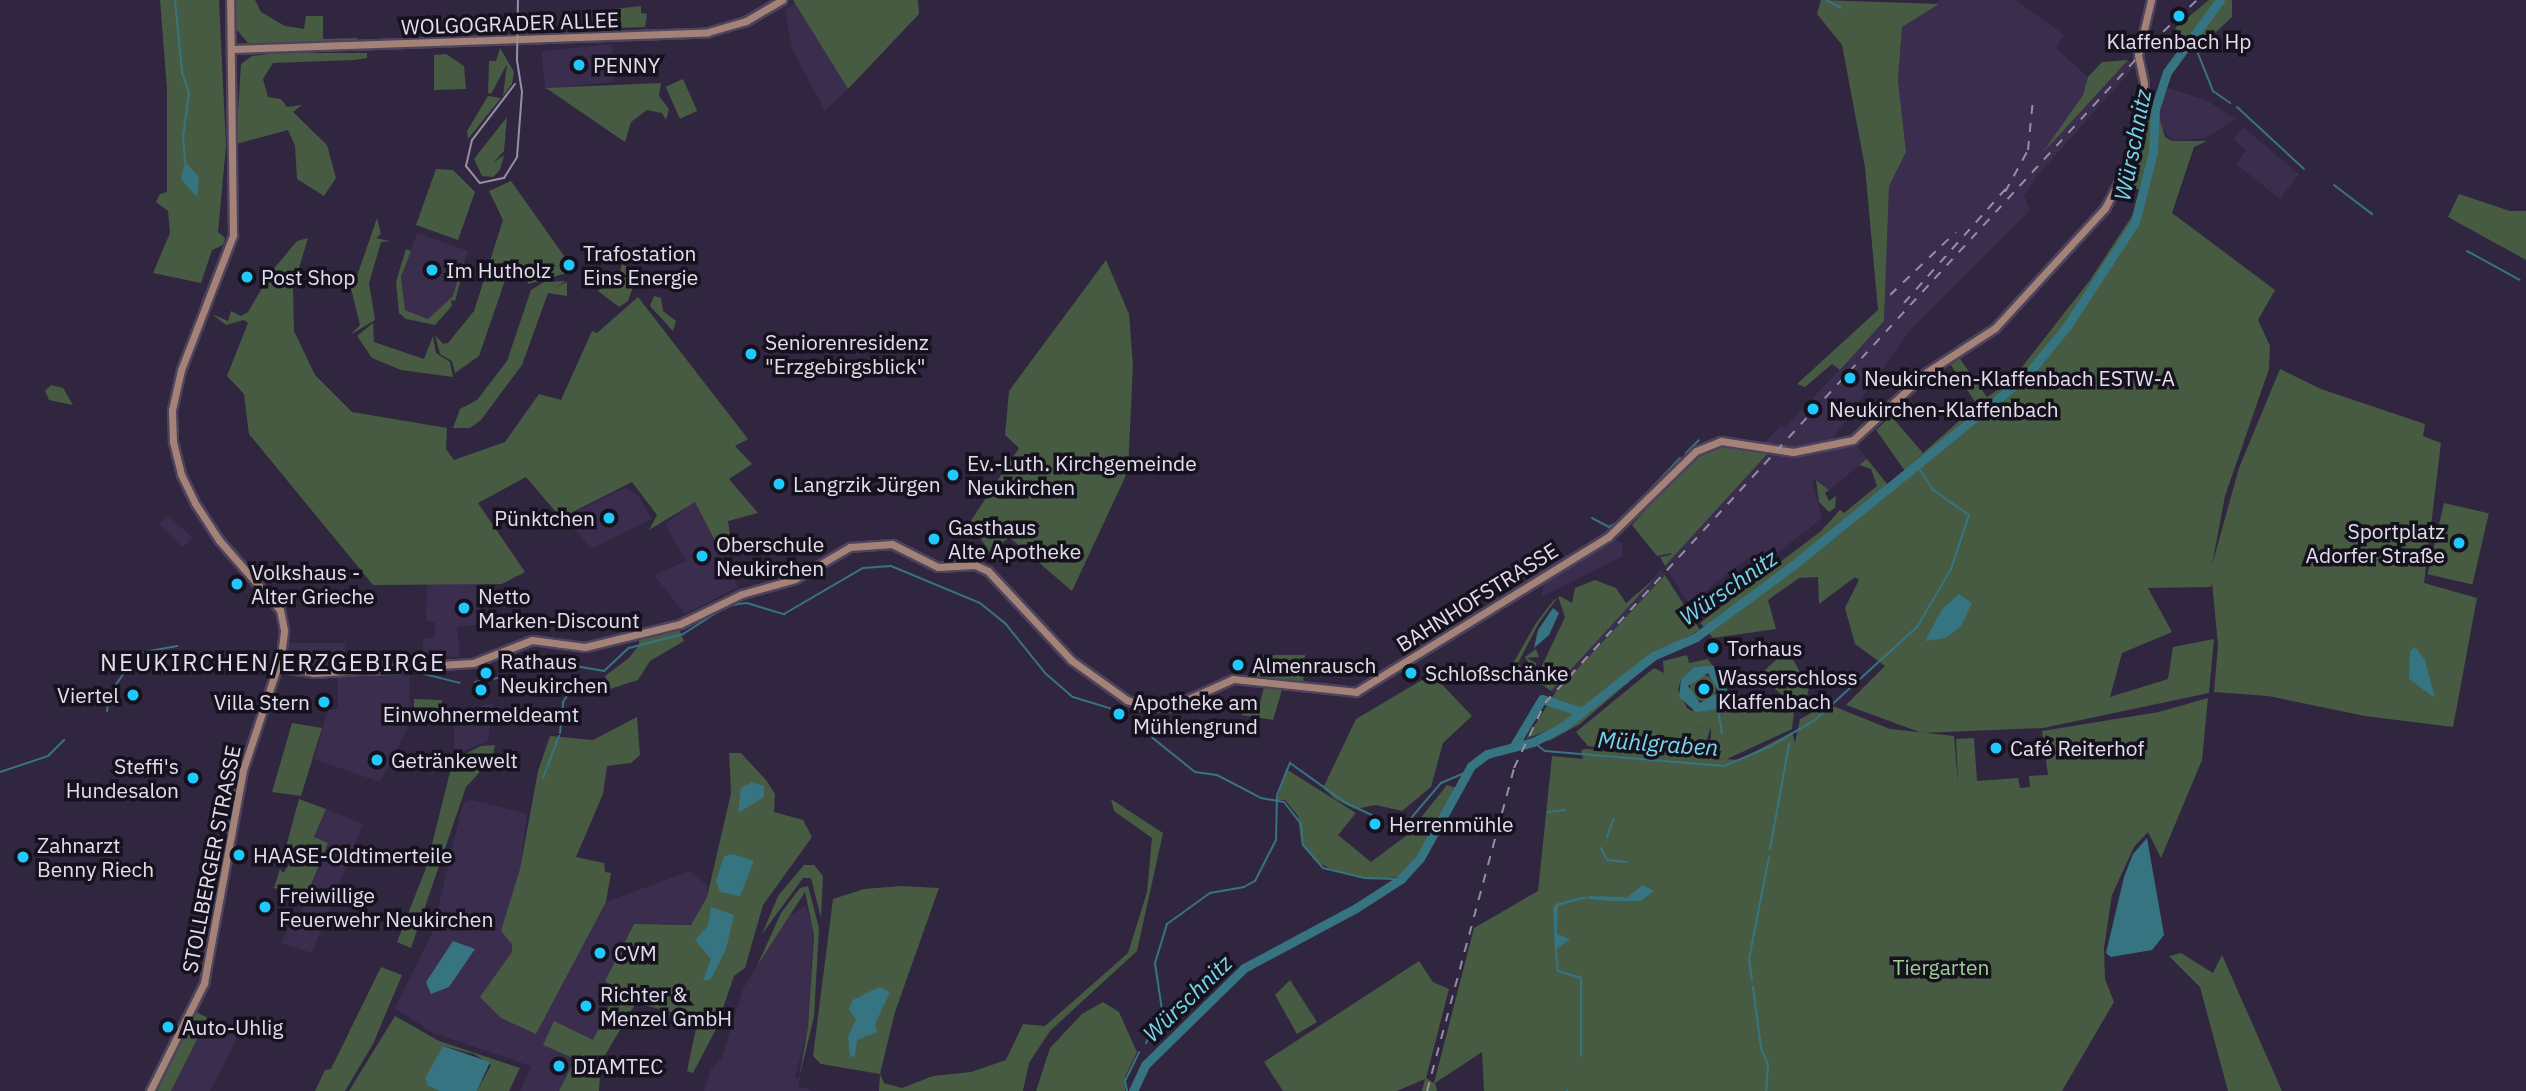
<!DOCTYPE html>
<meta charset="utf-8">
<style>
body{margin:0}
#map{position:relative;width:2526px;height:1091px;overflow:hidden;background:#302640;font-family:"IBM Plex Sans",sans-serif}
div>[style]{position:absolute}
.built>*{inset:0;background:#3a2d4e;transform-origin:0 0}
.green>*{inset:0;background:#465b42;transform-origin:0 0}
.round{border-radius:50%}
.water>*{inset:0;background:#377482}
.stream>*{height:2px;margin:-1px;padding:0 1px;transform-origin:1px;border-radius:1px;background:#377482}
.river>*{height:9px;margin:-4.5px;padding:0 4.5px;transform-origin:4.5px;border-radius:4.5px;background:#377482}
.roads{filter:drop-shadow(2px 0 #4d435c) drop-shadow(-2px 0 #4d435c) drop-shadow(0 2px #4d435c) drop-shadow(0 -2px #4d435c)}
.secondary>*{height:7px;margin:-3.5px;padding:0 3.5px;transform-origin:3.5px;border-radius:3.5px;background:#a48277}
.tram>*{height:2px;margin:-1px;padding:0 1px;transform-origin:1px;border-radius:1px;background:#968fa3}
.rail>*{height:2px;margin-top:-1px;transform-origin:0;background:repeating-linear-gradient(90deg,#968fa3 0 9px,transparent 0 18px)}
.dots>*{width:19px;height:19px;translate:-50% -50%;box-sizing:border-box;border:4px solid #16121d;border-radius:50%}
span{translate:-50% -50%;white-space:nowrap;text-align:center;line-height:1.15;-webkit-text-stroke:7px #16121d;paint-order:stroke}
.street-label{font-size:21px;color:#e3ddee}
.poi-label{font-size:21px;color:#e3ddee}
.left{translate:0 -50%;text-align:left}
.right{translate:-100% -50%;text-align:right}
.park-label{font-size:21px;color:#9fd095}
.water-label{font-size:23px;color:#76d7ed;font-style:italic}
.quarter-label{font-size:24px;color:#e3ddee;letter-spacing:2px}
</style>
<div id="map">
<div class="built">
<div style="clip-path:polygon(1940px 0,2016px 0,2064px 35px,2056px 48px,2088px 77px,2083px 95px,2048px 146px,2128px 60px,2135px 66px,2038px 175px,2024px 196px,2030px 210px,1912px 328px,1833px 438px,1837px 443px,1801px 448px,1771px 446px,1764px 443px,1781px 425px,1785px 428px,1884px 321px,1889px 186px,1906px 152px,1898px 80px,1902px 27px)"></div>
<div style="clip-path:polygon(795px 3px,848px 89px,825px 111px,792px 49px,785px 10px)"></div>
<div style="left:611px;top:44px;width:38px;height:70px;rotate:84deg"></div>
<div style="clip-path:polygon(2168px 88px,2206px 100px,2235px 119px,2206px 138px,2172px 141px,2158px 123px,2161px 97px)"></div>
<div style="clip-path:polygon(2243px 127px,2299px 174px,2280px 199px,2236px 164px,2246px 151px,2234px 139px)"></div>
<div style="clip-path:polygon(417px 233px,468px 251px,453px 296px,428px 319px,405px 310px,401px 277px)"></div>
<div style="clip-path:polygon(1854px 442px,1867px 459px,1829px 490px,1819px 481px,1812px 480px,1822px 518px,1762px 565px,1752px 556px,1712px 585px,1694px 604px,1700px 613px,1694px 612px,1665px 566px,1768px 453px,1809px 454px)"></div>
<div style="clip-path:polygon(625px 488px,637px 494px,652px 519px,591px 549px,565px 517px)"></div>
<div style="clip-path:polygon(695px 501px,738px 587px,685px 614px,654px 575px,686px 561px,665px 524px)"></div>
<div style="clip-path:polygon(168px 516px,193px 538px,182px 547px,159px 524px)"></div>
<div style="clip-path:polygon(1615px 539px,1622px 543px,1623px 556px,1541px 597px,1544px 581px)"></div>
<div style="clip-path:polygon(1661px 569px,1665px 575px,1555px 694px,1551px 691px)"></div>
<div style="clip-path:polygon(479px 583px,481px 624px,457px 627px,460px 657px,423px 656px,423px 639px,434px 637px,435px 623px,426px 620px,427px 584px)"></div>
<div style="clip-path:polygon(288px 643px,345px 643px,345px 667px,303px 669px,286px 663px)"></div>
<div style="clip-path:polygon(410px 671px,409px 725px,380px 782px,314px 759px,328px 710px,338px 709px,338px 675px)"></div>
<div style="clip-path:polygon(493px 703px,488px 741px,454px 755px,454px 718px,479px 715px,482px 705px)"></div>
<div style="clip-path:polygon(473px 800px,527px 814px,520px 869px,520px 939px,536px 1033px,606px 902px,690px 871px,707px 885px,707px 897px,691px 925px,663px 923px,615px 993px,593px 1041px,555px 1022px,575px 1059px,559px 1091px,520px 1091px,531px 1066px,433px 1033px,395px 1008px,432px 933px,460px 815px,465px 801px)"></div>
<div style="clip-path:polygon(326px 809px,363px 824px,312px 953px,281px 943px,289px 926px,296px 924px,328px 844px,314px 838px)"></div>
<div style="clip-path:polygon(806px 906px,813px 929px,808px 1028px,795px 1077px,800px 1078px,798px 1086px,813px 1091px,704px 1091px,711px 1069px,722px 1058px,743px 989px,786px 918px)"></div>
<div style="clip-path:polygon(208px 1018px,241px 1030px,210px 1091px,171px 1091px)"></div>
</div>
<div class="green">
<div style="clip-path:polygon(160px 0,219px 0,226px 146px,218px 232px,225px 238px,223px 245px,212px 250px,201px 283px,153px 273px,170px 233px,168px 211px,156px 202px,160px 194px,167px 192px,167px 89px)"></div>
<div style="clip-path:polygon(236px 0,255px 0,261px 12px,285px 26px,304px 29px,306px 16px,323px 16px,323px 39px,357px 38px,357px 43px,248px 43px,236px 29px)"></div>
<div style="clip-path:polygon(793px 0,918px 0,919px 14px,848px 89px)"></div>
<div style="clip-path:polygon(1821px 0,1939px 4px,1902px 27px,1898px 80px,1906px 152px,1889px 186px,1884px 321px,1840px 370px,1832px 364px,1805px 387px,1797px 384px,1878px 310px,1865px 167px,1842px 45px,1817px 14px)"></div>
<div style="clip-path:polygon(2209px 0,2232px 0,2232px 17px,2197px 50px,2175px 28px)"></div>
<div style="clip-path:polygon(641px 6px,641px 13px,647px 14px,645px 27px,616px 28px,614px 9px)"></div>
<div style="clip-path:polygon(500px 48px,514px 72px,512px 84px,503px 96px,507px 64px,491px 94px,488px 93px,489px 61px,496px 61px)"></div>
<div style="clip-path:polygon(277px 53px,367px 53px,367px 58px,354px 60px,273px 63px,263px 79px,268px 97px,281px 99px,287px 107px,302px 105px,293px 112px,327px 145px,336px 178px,324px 196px,297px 179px,295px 146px,288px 130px,236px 144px,241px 64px,252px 56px)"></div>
<div style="clip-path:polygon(446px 54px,464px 66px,466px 89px,434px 90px,434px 55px)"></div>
<div style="clip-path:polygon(2128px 60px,2063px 131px,2043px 152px,2083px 95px,2088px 77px,2102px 62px)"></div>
<div style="left:683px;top:79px;width:35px;height:19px;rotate:66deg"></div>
<div style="clip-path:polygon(661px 83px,659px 96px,669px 109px,666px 120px,662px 113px,647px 110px,631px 122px,625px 142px,546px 88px)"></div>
<div style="clip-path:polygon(488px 96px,501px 98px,468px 139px,467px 131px)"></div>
<div style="clip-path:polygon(2147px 113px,2158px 114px,2165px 137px,2172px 141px,2207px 141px,2194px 147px,2172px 213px,2275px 290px,2258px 320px,2270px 346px,2269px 369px,2225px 496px,2212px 565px,2239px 468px,2280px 369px,2321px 389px,2425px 424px,2423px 436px,2441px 443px,2424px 583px,2477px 598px,2453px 727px,2365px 716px,2268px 696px,2214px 692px,2218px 645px,2212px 582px,2211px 587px,2148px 588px,2172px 632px,2122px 653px,2110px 697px,2168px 679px,2173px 647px,2214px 639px,2209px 693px,2043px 728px,1922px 733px,1846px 705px,1885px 666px,1855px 644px,1845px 608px,1859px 580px,1855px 577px,1819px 604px,1818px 577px,1799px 578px,1768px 600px,1776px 629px,1713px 638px,1700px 623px,1821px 531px,1840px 510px,1844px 513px,1877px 486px,1871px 469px,1859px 465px,1867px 459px,1888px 485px,1905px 471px,1876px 430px,1891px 416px,1923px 453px,1977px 405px,1949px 362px,1958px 356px,1987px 397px,2011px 381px,2090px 280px,2132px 216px,2139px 190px,2124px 181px)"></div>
<div style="clip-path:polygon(507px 117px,504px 151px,493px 163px,504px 155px,500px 170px,493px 177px,482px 176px,474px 159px)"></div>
<div style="clip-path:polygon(436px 169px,453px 170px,475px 192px,458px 240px,416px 225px)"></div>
<div style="clip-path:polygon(511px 181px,569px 263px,567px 273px,528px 284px,527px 269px,510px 266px,479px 356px,455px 373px,452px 361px,440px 354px,435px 335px,443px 344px,448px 343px,474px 311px,503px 220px,489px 191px)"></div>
<div style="clip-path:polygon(2459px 194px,2510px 211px,2526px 211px,2526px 260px,2448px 217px)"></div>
<div style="clip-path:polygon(377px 218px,381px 234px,376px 238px,390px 241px,381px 242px,369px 283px,375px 320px,350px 335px,360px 325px,349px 280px,357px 276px)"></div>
<div style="clip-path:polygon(308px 238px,293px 288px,294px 331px,315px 375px,352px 412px,447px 428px,446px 449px,454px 460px,505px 442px,539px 394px,561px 400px,592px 331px,597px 333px,638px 297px,748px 439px,735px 446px,752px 464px,729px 479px,758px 513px,728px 521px,730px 534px,717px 545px,695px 502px,649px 530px,657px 515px,632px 482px,561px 518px,526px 477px,478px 503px,525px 572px,502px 584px,373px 585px,249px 434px,244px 394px,227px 376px,248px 323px,244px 320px,226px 325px,212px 314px,228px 321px,231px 311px,241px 316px,248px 312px,272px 271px,297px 241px)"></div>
<div style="clip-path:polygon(406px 249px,411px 251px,401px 277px,405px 310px,428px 319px,453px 296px,463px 263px,465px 264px,455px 301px,451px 300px,452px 306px,435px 325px,406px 319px,399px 313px,396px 282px)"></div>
<div style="clip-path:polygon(1106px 260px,1129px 314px,1133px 365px,1128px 471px,1072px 591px,1009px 537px,990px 553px,970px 522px,1019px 448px,1005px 435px,1009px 391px)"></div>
<div style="clip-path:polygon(622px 264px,638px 273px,628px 301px,619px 307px,598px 291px,620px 272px)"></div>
<div style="clip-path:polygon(566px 281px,555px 288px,567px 282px,567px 296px,548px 293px,522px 365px,481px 420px,470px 428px,453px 428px,460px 409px,477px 400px,507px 361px,531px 290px,544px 282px)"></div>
<div style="clip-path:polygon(654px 296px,661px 298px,663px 311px,676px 321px,673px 331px,650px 306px)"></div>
<div style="clip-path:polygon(373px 323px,374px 342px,424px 359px,433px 336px,436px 353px,450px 362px,453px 377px,401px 370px,372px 358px,357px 336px)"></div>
<div style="clip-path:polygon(51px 385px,63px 388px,73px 405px,49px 400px,45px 391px)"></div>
<div style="clip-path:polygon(1726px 446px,1768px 453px,1665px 566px,1660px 557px,1670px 555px,1672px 553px,1657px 556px,1632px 525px,1691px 460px)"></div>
<div style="clip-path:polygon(1816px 480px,1829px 490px,1825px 493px,1829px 501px,1836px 496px,1835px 508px,1829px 512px,1819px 502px)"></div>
<div style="left:2444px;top:503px;width:46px;height:73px;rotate:13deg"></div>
<div style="clip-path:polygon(1665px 575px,1700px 630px,1639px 663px,1563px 724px,1526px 739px,1555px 693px)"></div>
<div style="clip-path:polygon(1654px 579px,1551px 691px,1543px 685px,1507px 683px,1510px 676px,1532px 678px,1540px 670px,1565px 617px,1558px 597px,1539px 623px,1518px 663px,1525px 672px,1533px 670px,1525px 657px,1536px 649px,1539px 657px,1527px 658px,1536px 663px,1535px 671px,1524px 674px,1511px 667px,1536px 623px,1553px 601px,1560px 596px,1572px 603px,1575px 588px,1595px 580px,1616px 588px,1626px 603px)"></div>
<div style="clip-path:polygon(679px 629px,684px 641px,650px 661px,638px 680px,610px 689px,605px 676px,629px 658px,639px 645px,639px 636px)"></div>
<div style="clip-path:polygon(1255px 655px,1305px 655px,1303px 685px,1250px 678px)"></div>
<div style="clip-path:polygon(1687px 655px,1689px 663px,1708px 659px,1712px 665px,1694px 667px,1681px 679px,1678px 690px,1687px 708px,1692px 711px,1728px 693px,1732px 702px,1738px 693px,1741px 696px,1736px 703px,1752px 712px,1776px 702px,1773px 696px,1795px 704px,1792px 729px,1725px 760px,1706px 755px,1711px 737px,1711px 729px,1681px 722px,1710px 729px,1702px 758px,1588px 746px,1576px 732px,1654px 668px,1664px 673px,1663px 661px)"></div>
<div style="clip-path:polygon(1659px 656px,1580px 724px,1549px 741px,1542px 739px)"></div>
<div style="clip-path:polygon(1780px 656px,1791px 656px,1809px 688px,1807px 696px,1782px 695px,1767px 681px,1763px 672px)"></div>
<div style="clip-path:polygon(1432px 674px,1472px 716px,1443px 743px,1431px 787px,1402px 811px,1376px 805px,1355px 809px,1335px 799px,1323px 788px,1356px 719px)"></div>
<div class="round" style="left:1690px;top:675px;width:26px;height:26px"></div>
<div style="clip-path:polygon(1264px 687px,1282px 690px,1273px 720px,1241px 715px,1242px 707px,1259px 707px)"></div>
<div style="clip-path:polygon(2208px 698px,2202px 760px,2161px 858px,2148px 832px,2134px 847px,2112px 895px,2104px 948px,2105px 979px,2114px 1002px,2062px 1091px,1484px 1091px,1482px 1052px,1435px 1083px,1437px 1091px,1422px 1091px,1425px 1079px,1397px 1091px,1283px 1091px,1264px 1062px,1419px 961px,1433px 982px,1449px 989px,1426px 1078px,1434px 1083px,1474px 928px,1538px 891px,1552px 756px,1583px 759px,1581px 750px,1587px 749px,1739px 760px,1792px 732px,1795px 743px,1800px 719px,1828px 704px,1890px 729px,1954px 736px,1958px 783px,1956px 739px,1974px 738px,1977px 781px,2018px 778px,2020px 788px,2030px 787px,2029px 776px,2048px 775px,2042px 731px,2159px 712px)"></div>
<div style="clip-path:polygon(414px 699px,442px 700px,441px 714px,422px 714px,414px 707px)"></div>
<div style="clip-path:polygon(637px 717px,640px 755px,631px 763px,607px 766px,603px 794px,576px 857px,604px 863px,605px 872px,611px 873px,606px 902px,536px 1034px,501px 1018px,480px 997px,512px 952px,512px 944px,501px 931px,520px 869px,538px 771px,550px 736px,593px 740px)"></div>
<div style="clip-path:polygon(292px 723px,322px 728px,301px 796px,272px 792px)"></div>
<div style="clip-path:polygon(495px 745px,492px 759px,466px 787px,411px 948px,397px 942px,426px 868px,453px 760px,481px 746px)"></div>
<div style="clip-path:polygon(729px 753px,741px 753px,766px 780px,775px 794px,774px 812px,803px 820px,812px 837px,763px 905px,745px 968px,734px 976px,715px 1031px,693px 1073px,687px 1071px,698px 1019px,636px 1003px,601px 1062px,599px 1091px,559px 1091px,575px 1059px,543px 1045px,554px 1021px,593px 1040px,615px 993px,605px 981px,634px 924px,691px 925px,707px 897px,731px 793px)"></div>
<div style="clip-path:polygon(1286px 769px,1356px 813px,1338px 835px,1371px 862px,1407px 835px,1447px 785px,1456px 788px,1420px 852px,1399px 877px,1376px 879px,1337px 872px,1315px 861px,1301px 841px,1298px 816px,1285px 800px,1277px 800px)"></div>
<div style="clip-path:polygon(299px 799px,326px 809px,314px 837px,328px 843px,307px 895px,274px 888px,280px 869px,283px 873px,292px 861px,282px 862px)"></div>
<div style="clip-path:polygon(1111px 799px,1163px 833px,1137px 951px,1050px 1031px,1029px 1063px,1023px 1091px,879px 1091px,880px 1074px,821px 1064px,813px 1056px,833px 899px,864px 889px,901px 886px,939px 888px,895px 1012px,880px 1074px,884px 1083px,902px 1088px,933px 1076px,971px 1072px,1006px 1060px,1023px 1024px,1045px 1026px,1128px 953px,1147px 892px,1152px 838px,1114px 811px)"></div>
<div style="clip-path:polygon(804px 865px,814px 865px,823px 876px,821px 918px,811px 878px,803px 878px,762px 934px,778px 896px)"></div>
<div style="clip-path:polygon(808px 886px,819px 928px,814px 1017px,799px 1078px,808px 1027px,814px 935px,805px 892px,757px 966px,781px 913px,800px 888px)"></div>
<div style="clip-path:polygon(2181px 953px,2213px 973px,2222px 955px,2282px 1091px,2228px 1091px,2200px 987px,2169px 956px)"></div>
<div style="clip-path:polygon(381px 967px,402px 975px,373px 1044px,345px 1091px,315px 1091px,325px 1070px,331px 1069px)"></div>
<div style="clip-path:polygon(1290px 980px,1317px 1022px,1297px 1034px,1275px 995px)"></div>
<div style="clip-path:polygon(1103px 1002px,1119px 1012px,1137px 1052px,1125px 1077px,1125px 1091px,1036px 1091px,1050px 1048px,1082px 1014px)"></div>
<div style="clip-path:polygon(196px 1012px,208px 1018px,171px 1091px,154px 1091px)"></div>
<div style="clip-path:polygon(395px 1016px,439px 1041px,520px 1068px,509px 1091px,477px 1091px,491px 1065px,474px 1054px,443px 1046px,428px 1086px,439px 1091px,349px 1091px)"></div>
</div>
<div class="water">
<div style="clip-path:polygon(185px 162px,199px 177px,197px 197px,181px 179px)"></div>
<div style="clip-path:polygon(1959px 594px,1972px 603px,1961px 626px,1946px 638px,1925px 641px,1942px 609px)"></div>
<div style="clip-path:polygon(1553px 608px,1559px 613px,1549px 635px,1534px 648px,1538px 630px)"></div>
<div style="clip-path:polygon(2415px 647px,2425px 660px,2435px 698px,2409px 679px,2410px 651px)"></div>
<div style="clip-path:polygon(evenodd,1694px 667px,1712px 665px,1724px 675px,1728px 693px,1718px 709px,1696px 712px,1679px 697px,1681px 679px,1694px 667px,1708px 673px,1719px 692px,1700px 703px,1688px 686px,1708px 673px)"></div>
<div style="clip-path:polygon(752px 782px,764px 786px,764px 797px,738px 813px,741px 788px)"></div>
<div style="clip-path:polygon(2147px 838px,2164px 935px,2152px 950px,2111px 957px,2106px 953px,2124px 877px,2133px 854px)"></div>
<div style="clip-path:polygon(733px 854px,754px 861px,740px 896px,720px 892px,716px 881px,724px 856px)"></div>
<div style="clip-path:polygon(1643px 885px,1654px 891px,1641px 901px,1610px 901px,1581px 898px,1556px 906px,1556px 934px,1570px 939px,1555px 950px,1553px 908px,1556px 904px,1580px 897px,1625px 899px)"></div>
<div style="clip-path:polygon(711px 907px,734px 915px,726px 949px,711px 979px,703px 981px,711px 959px,695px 940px,708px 926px)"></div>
<div style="clip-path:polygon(453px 941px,475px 949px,449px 987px,431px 994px,426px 982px)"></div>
<div style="clip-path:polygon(879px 987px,890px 992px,875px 1024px,877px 1032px,857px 1040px,855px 1056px,850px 1057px,848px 1037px,856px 1019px,849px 1009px,853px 1000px)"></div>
<div style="clip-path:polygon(443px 1046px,490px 1062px,477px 1091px,439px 1091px,428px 1086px,425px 1078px)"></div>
</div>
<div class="stream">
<div style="left:175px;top:0;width:72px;rotate:84.4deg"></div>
<div style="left:182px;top:72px;width:23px;rotate:72deg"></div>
<div style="left:189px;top:94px;width:43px;rotate:97.9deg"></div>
<div style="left:183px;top:137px;width:25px;rotate:85deg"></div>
<div style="left:1826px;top:0;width:17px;rotate:28deg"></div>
<div style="left:2193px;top:41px;width:54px;rotate:68.2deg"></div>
<div style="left:2213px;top:91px;width:21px;rotate:35deg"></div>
<div style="left:2237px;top:107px;width:91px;rotate:42.8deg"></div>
<div style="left:2334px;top:185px;width:48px;rotate:37.3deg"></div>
<div style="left:2467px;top:251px;width:60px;rotate:28.7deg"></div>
<div style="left:1686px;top:453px;width:18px;rotate:-45deg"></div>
<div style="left:1625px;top:516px;width:80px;rotate:-46.5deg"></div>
<div style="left:1592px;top:518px;width:19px;rotate:28deg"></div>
<div style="left:1609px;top:527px;width:14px;rotate:-30deg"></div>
<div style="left:552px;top:662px;width:53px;rotate:9.8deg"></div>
<div style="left:604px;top:671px;width:34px;rotate:-43deg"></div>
<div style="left:629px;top:648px;width:56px;rotate:-14.5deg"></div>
<div style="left:683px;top:634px;width:52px;rotate:-32.5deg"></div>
<div style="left:727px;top:606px;width:20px;rotate:-9deg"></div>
<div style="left:747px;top:603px;width:39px;rotate:17deg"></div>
<div style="left:784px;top:614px;width:91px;rotate:-30.2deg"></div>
<div style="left:863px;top:568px;width:28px;rotate:-4deg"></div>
<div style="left:891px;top:566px;width:96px;rotate:22.6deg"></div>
<div style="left:980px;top:603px;width:32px;rotate:39deg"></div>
<div style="left:1005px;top:623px;width:64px;rotate:51.3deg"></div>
<div style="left:1045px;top:673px;width:37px;rotate:41deg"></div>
<div style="left:1073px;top:697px;width:39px;rotate:17deg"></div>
<div style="left:523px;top:668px;width:13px;rotate:-13deg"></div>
<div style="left:416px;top:672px;width:45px;rotate:14deg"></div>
<div style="left:366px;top:675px;width:35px;rotate:-2deg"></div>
<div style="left:475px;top:682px;width:23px;rotate:-10deg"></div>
<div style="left:1718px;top:709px;width:25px;rotate:81deg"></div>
<div style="left:107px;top:711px;width:18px;rotate:-81deg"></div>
<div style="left:110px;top:693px;width:49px;rotate:-55deg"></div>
<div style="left:138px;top:653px;width:40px;rotate:-10deg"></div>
<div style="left:1144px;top:731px;width:65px;rotate:38.8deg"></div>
<div style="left:1195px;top:772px;width:22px;rotate:8deg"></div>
<div style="left:1217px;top:775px;width:50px;rotate:27.6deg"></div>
<div style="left:1261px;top:798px;width:23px;rotate:10deg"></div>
<div style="left:1284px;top:802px;width:28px;rotate:52deg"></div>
<div style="left:1301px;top:824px;width:21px;rotate:85deg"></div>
<div style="left:1303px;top:845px;width:30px;rotate:49deg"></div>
<div style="left:1323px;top:868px;width:43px;rotate:13.4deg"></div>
<div style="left:1365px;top:878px;width:36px;rotate:2deg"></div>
<div style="left:560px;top:733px;width:31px;rotate:-84deg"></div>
<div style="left:563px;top:702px;width:24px;rotate:-57deg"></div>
<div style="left:1533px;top:742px;width:15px;rotate:37deg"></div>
<div style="left:1545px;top:751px;width:180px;rotate:4.8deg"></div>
<div style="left:1724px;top:766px;width:49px;rotate:-22.9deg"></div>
<div style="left:1769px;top:747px;width:53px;rotate:-30.4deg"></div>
<div style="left:1815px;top:720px;width:138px;rotate:-42.4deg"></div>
<div style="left:1917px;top:627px;width:67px;rotate:-59.6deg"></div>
<div style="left:1951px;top:569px;width:57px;rotate:-71.6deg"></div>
<div style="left:1969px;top:515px;width:44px;rotate:-145.2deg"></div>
<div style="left:1933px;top:490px;width:30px;rotate:-123deg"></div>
<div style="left:0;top:772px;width:51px;rotate:-18.4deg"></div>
<div style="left:48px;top:756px;width:23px;rotate:-45deg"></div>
<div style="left:543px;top:778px;width:45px;rotate:-69.1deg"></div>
<div style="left:1548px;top:812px;width:17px;rotate:-7deg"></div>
<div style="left:1388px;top:827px;width:18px;rotate:-9deg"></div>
<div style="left:1406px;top:824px;width:54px;rotate:-49.5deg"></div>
<div style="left:1441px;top:783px;width:30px;rotate:-23deg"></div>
<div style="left:1607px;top:837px;width:20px;rotate:-70deg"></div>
<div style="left:1601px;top:848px;width:13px;rotate:63deg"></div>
<div style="left:1607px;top:860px;width:20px;rotate:6deg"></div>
<div style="left:1770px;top:849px;width:107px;rotate:-79.7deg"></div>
<div style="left:1590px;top:897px;width:35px;rotate:2deg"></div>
<div style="left:1556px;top:935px;width:30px;rotate:-88deg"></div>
<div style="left:1557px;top:905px;width:28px;rotate:-15deg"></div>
<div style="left:1556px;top:950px;width:21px;rotate:85deg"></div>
<div style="left:1558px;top:971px;width:24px;rotate:17deg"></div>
<div style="left:1581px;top:978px;width:78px;rotate:90deg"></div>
<div style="left:1752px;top:980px;width:21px;rotate:-98deg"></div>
<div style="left:1749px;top:959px;width:104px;rotate:-78.9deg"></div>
<div style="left:1753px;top:987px;width:62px;rotate:82.5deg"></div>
<div style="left:1761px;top:1048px;width:18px;rotate:68deg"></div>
<div style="left:1768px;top:1065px;width:26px;rotate:94deg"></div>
<div style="left:1146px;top:1043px;width:37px;rotate:-64deg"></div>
<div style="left:1162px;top:1010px;width:48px;rotate:-98.5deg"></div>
<div style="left:1155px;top:963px;width:41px;rotate:-72.9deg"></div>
<div style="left:1167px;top:924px;width:53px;rotate:-35.8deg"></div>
<div style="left:1210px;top:893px;width:35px;rotate:-10deg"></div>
<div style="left:1244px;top:887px;width:13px;rotate:-29deg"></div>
<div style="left:1255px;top:881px;width:46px;rotate:-62.9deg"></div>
<div style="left:1276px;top:840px;width:45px;rotate:-88.7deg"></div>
<div style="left:1277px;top:795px;width:35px;rotate:-68deg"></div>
<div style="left:1290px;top:763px;width:69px;rotate:35.5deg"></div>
<div style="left:1346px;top:803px;width:29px;rotate:25deg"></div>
<div style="left:1567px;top:1090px;width:1px;rotate:90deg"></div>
<div style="left:1127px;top:1091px;width:10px;rotate:-101deg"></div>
<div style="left:1125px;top:1081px;width:32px;rotate:-64deg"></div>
</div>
<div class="river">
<div style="left:1515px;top:744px;width:52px;rotate:-59deg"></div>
<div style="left:1542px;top:699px;width:42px;rotate:18deg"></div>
<div style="left:1133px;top:1091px;width:29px;rotate:-65deg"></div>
<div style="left:1145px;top:1065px;width:139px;rotate:-44.4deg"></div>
<div style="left:1244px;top:968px;width:127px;rotate:-28.2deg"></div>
<div style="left:1356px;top:908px;width:54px;rotate:-32.8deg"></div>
<div style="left:1401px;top:879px;width:28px;rotate:-48deg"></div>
<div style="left:1420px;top:858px;width:105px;rotate:-61deg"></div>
<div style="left:1471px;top:766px;width:20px;rotate:-37deg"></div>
<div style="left:1487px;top:754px;width:48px;rotate:-14.6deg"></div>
<div style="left:1533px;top:742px;width:35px;rotate:-27deg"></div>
<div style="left:1564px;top:726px;width:113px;rotate:-38.2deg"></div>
<div style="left:1653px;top:656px;width:47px;rotate:-23.8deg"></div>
<div style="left:1696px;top:637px;width:118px;rotate:-36.4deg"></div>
<div style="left:1791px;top:567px;width:303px;rotate:-39.1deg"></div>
<div style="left:2026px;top:376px;width:65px;rotate:-50.6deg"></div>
<div style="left:2067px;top:326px;width:124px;rotate:-56.8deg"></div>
<div style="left:2135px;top:222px;width:72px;rotate:-75.6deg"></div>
<div style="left:2153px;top:152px;width:43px;rotate:-87.3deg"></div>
<div style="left:2155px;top:109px;width:39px;rotate:-72deg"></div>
<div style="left:2167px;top:72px;width:89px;rotate:-53.6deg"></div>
</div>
<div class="roads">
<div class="secondary">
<div style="left:232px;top:49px;width:476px;rotate:-2deg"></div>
<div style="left:708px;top:32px;width:40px;rotate:-16deg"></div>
<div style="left:746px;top:21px;width:42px;rotate:-30.3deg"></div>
<div style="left:277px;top:667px;width:36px;rotate:9deg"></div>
<div style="left:313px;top:673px;width:160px;rotate:-3.6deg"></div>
<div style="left:473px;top:663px;width:63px;rotate:-21.3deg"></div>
<div style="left:532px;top:640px;width:53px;rotate:7.5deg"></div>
<div style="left:585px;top:647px;width:98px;rotate:-13.6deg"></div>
<div style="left:680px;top:624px;width:69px;rotate:-25.8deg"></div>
<div style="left:742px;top:594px;width:55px;rotate:-15.8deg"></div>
<div style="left:795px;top:579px;width:64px;rotate:-30.2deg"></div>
<div style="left:850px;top:547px;width:42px;rotate:-4.1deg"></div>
<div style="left:892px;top:544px;width:51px;rotate:26.6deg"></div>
<div style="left:938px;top:567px;width:37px;rotate:-3deg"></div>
<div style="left:975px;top:565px;width:14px;rotate:25deg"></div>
<div style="left:988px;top:571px;width:122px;rotate:47deg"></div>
<div style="left:1071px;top:660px;width:69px;rotate:35.5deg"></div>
<div style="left:1127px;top:700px;width:17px;rotate:21deg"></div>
<div style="left:1143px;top:706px;width:27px;rotate:2deg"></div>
<div style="left:1170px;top:707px;width:69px;rotate:-24deg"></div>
<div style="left:1233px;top:679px;width:124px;rotate:6deg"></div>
<div style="left:1356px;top:692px;width:296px;rotate:-31.6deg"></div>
<div style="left:1608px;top:537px;width:123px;rotate:-44.3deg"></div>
<div style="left:1696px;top:451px;width:27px;rotate:-22deg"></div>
<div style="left:1721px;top:441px;width:73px;rotate:8.7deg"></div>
<div style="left:1793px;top:452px;width:61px;rotate:-11.3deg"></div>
<div style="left:1853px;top:440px;width:100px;rotate:-42.6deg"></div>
<div style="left:1927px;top:372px;width:81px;rotate:-32.9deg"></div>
<div style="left:1995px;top:328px;width:163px;rotate:-47.5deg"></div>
<div style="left:2105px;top:208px;width:45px;rotate:-62.3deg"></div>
<div style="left:2126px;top:168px;width:59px;rotate:-73.4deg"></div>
<div style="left:2143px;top:111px;width:28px;rotate:-88deg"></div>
<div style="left:2144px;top:83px;width:29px;rotate:-102deg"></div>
<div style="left:2138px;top:55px;width:57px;rotate:-76.7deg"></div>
<div style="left:150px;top:1091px;width:121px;rotate:-63.4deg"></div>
<div style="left:204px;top:983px;width:217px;rotate:-79.6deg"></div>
<div style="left:243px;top:770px;width:120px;rotate:-71.6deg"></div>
<div style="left:281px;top:656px;width:26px;rotate:-83deg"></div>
<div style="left:284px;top:630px;width:20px;rotate:-101deg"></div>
<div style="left:280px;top:610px;width:93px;rotate:-131.1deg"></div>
<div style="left:219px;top:540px;width:44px;rotate:-123deg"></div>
<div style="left:195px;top:503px;width:32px;rotate:-116deg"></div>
<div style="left:181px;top:474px;width:34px;rotate:-104deg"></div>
<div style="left:173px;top:441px;width:31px;rotate:-92deg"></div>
<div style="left:172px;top:410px;width:41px;rotate:-77.3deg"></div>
<div style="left:181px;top:370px;width:145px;rotate:-68.9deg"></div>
<div style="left:233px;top:235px;width:235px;rotate:-90.7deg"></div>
</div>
</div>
<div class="tram">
<div style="left:515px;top:84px;width:71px;rotate:127.5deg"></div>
<div style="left:472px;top:140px;width:27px;rotate:103deg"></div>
<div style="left:466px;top:166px;width:22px;rotate:51deg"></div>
<div style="left:480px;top:183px;width:25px;rotate:-12deg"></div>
<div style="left:504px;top:178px;width:25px;rotate:-58deg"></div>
<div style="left:517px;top:157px;width:65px;rotate:-85.6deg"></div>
<div style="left:522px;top:92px;width:31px;rotate:-99deg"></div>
<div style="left:517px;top:61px;width:61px;rotate:-89.1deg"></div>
</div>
<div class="rail">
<div style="left:2005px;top:192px;width:48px;rotate:-61.3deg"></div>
<div style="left:2028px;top:150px;width:51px;rotate:-84.4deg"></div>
<div style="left:1890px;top:295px;width:91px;rotate:-43.7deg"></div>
<div style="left:1904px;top:303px;width:158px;rotate:-48.3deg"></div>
<div style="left:1427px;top:1091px;width:335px;rotate:-74.9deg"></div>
<div style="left:1514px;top:768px;width:72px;rotate:-64.5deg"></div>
<div style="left:1545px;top:703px;width:895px;rotate:-47.45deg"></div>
<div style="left:2150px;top:44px;width:64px;rotate:-43.1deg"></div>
</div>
<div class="dots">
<div style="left:2179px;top:16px;background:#1fc9fd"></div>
<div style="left:579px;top:65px;background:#1fc9fd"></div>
<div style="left:569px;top:265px;background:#1fc9fd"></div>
<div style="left:432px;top:270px;background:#1fc9fd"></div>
<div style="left:247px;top:277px;background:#1fc9fd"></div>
<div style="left:751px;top:354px;background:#1fc9fd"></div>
<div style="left:1850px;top:378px;background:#1fc9fd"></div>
<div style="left:1813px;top:409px;background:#1fc9fd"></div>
<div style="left:953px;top:475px;background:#1fc9fd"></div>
<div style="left:779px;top:484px;background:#1fc9fd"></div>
<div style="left:609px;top:518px;background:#1fc9fd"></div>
<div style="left:934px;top:539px;background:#1fc9fd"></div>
<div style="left:2459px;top:543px;background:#1fc9fd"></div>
<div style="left:702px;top:556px;background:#1fc9fd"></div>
<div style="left:237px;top:584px;background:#1fc9fd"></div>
<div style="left:464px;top:608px;background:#1fc9fd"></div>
<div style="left:1713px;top:648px;background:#1fc9fd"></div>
<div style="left:1238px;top:665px;background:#1fc9fd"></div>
<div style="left:486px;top:673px;background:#1fc9fd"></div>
<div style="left:1411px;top:673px;background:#1fc9fd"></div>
<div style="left:1704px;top:689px;background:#1fc9fd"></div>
<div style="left:481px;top:690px;background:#1fc9fd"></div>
<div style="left:133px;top:695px;background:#1fc9fd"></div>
<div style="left:324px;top:702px;background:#1fc9fd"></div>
<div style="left:1119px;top:714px;background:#1fc9fd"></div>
<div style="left:1996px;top:748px;background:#1fc9fd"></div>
<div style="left:377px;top:760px;background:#1fc9fd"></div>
<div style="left:193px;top:778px;background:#1fc9fd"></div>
<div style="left:1375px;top:824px;background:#1fc9fd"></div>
<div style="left:239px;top:855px;background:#1fc9fd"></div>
<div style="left:23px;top:857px;background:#1fc9fd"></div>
<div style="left:265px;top:907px;background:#1fc9fd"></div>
<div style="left:600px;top:953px;background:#1fc9fd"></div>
<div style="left:586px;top:1006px;background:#1fc9fd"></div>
<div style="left:168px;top:1027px;background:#1fc9fd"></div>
<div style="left:559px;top:1066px;background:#1fc9fd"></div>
</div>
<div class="street-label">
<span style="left:510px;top:23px;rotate:-2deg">WOLGOGRADER ALLEE</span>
<span style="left:1477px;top:597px;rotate:-32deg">BAHNHOFSTRASSE</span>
<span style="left:211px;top:859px;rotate:-79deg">STOLLBERGER STRASSE</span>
</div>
<div class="poi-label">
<span style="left:2179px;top:41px">Klaffenbach Hp</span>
<span class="left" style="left:593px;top:65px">PENNY</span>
<span class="left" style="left:583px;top:265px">Trafostation<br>Eins Energie</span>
<span class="left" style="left:446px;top:270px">Im Hutholz</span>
<span class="left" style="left:261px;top:277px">Post Shop</span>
<span class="left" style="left:765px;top:354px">Seniorenresidenz<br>"Erzgebirgsblick"</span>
<span class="left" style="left:1864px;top:378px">Neukirchen-Klaffenbach ESTW-A</span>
<span class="left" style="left:1829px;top:409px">Neukirchen-Klaffenbach</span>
<span class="left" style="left:967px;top:475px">Ev.-Luth. Kirchgemeinde<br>Neukirchen</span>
<span class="left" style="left:793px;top:484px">Langrzik Jürgen</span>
<span class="right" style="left:595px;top:518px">Pünktchen</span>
<span class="left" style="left:948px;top:539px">Gasthaus<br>Alte Apotheke</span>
<span class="right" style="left:2445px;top:543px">Sportplatz<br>Adorfer Straße</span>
<span class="left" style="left:716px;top:556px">Oberschule<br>Neukirchen</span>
<span class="left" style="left:251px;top:584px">Volkshaus -<br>Alter Grieche</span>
<span class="left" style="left:478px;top:608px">Netto<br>Marken-Discount</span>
<span class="left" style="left:1727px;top:648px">Torhaus</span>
<span class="left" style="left:500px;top:673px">Rathaus<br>Neukirchen</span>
<span class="left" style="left:1252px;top:665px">Almenrausch</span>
<span class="left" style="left:1425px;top:673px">Schloßschänke</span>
<span class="left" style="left:1718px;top:689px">Wasserschloss<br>Klaffenbach</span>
<span class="right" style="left:119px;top:695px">Viertel</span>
<span class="right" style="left:310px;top:702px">Villa Stern</span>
<span class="left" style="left:1133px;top:714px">Apotheke am<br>Mühlengrund</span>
<span style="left:481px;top:714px">Einwohnermeldeamt</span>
<span class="left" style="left:2010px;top:748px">Café Reiterhof</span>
<span class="left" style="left:391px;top:760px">Getränkewelt</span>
<span class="right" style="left:179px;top:778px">Steffi's<br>Hundesalon</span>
<span class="left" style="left:1389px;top:824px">Herrenmühle</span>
<span class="left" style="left:37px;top:857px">Zahnarzt<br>Benny Riech</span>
<span class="left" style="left:253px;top:855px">HAASE-Oldtimerteile</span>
<span class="left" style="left:279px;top:907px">Freiwillige<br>Feuerwehr Neukirchen</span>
<span class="left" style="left:614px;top:953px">CVM</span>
<span class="left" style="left:600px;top:1006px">Richter &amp;<br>Menzel GmbH</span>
<span class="left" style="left:182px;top:1027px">Auto-Uhlig</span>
<span class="left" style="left:573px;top:1066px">DIAMTEC</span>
</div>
<div class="park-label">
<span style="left:1941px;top:967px">Tiergarten</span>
</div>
<div class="water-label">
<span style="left:2132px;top:145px;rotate:-79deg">Würschnitz</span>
<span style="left:1728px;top:587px;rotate:-35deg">Würschnitz</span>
<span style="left:1658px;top:743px;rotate:4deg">Mühlgraben</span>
<span style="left:1187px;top:998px;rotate:-44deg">Würschnitz</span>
</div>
<div class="quarter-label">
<span style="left:273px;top:663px">NEUKIRCHEN/ERZGEBIRGE</span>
</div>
</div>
